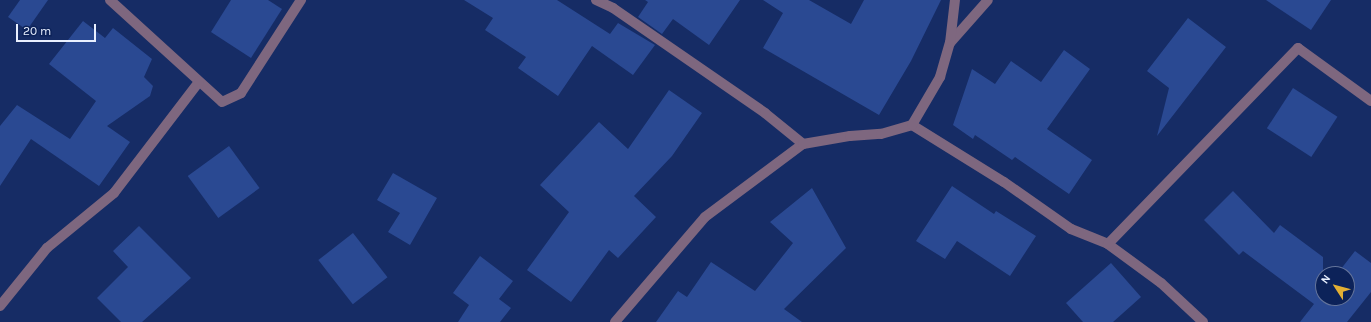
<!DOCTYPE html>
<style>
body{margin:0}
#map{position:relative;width:1371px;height:322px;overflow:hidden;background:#162c65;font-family:Karla,sans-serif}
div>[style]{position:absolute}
.building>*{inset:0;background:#2a4992;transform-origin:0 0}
.minor>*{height:10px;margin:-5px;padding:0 5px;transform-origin:5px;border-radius:5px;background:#7e677f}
span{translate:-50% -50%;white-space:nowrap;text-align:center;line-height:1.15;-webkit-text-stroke:3px #0c2259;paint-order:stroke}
.north{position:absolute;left:1315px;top:266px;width:40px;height:40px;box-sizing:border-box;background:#0c2259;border:1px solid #64749b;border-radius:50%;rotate:306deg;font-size:11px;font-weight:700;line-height:16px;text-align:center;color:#e9f0ff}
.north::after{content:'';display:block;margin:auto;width:14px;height:18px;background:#e2af34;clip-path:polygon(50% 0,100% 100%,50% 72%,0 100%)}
.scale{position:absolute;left:16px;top:24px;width:80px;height:18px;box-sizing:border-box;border:2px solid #e9f0ff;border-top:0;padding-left:5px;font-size:12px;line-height:14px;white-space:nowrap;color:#e9f0ff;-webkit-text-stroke:3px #0c2259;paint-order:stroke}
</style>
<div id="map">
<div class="building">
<div style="clip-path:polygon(20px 0,48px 0,27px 30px,8px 17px)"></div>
<div style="clip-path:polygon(231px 0,268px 0,282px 9px,251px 58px,211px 32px)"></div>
<div style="clip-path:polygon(464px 0,557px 0,610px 34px,618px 23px,655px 45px,633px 75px,592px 46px,558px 96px,518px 68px,526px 57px,485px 30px,493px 18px)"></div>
<div style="clip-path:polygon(645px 0,740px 0,709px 45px,673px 19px,662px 34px,638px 17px,648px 2px)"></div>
<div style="clip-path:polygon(763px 0,809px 0,851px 24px,864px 0,941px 0,911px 61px,879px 115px,763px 48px,783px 13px)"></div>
<div style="clip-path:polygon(1266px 0,1331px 0,1311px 30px)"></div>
<div style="clip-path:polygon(1188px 18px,1226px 47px,1157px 136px,1169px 88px,1147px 71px)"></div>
<div style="clip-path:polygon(83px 21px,105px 38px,113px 28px,152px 59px,144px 77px,153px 86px,150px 96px,107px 126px,130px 142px,99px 186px,31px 139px,0 186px,0 126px,17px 105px,70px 139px,96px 101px,49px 64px)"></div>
<div style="clip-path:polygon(1064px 50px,1090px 69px,1047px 129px,1092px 160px,1069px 194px,1015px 157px,1012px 160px,975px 135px,973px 139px,953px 125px,972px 69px,995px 84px,1011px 61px,1041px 82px)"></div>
<div style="left:1293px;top:88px;width:53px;height:48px;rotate:33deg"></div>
<div style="clip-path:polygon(669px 90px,702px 113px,672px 156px,634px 196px,656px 217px,618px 258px,609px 250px,571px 302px,527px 270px,569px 212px,540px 185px,599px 122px,628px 149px)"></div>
<div style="left:229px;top:146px;width:52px;height:51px;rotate:54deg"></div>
<div style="clip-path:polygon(393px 173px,437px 198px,410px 245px,388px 232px,400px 213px,377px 200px)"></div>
<div style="clip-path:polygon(952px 186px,994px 214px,996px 211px,1036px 236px,1010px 276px,957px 241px,945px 259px,916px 241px)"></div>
<div style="clip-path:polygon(812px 188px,846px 248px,784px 309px,802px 322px,656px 322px,678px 291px,687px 297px,711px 262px,755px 291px,793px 243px,770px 222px)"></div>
<div style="clip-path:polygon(1233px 191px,1274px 233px,1280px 225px,1323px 257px,1323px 298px,1347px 298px,1347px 274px,1337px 274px,1355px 251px,1371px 263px,1371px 292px,1347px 322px,1300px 322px,1314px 304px,1243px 251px,1239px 255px,1204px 220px)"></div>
<div style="clip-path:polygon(139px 226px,191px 278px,142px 322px,121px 322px,97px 298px,128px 267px,113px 251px)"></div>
<div style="left:353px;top:233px;width:56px;height:44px;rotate:52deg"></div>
<div style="clip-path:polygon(480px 256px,513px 281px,499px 299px,511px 308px,500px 322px,458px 322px,469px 305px,453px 293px)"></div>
<div style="clip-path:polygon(1111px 263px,1141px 297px,1113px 322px,1083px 322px,1066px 303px)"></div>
</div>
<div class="minor">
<div style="left:110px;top:0;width:151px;rotate:42.3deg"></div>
<div style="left:222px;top:102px;width:21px;rotate:-25deg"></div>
<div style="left:241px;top:93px;width:111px;rotate:-57.2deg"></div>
<div style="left:596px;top:0;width:19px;rotate:25deg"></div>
<div style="left:613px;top:8px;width:185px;rotate:34.6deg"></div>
<div style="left:765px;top:113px;width:49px;rotate:39.2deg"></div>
<div style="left:950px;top:43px;width:57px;rotate:-48.5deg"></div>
<div style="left:912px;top:125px;width:108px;rotate:31.8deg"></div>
<div style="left:1004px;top:182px;width:82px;rotate:35deg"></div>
<div style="left:1071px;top:229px;width:40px;rotate:22deg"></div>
<div style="left:0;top:306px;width:75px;rotate:-51deg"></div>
<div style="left:47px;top:248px;width:87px;rotate:-39.4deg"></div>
<div style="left:114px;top:193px;width:140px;rotate:-52.6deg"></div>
<div style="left:615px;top:322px;width:138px;rotate:-49.4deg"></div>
<div style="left:705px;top:217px;width:122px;rotate:-36.7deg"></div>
<div style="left:803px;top:144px;width:48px;rotate:-9.7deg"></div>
<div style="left:850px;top:136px;width:31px;rotate:-4deg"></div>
<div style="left:881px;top:134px;width:32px;rotate:-16deg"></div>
<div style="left:912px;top:125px;width:56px;rotate:-59.7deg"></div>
<div style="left:940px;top:77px;width:35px;rotate:-74deg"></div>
<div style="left:950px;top:43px;width:43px;rotate:-83.4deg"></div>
<div style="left:1203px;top:322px;width:57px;rotate:-137.1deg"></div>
<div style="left:1161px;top:283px;width:66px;rotate:-143.7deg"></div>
<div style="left:1108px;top:244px;width:273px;rotate:-45.9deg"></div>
<div style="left:1298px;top:48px;width:90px;rotate:36deg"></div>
</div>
<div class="north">N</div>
<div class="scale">20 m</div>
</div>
